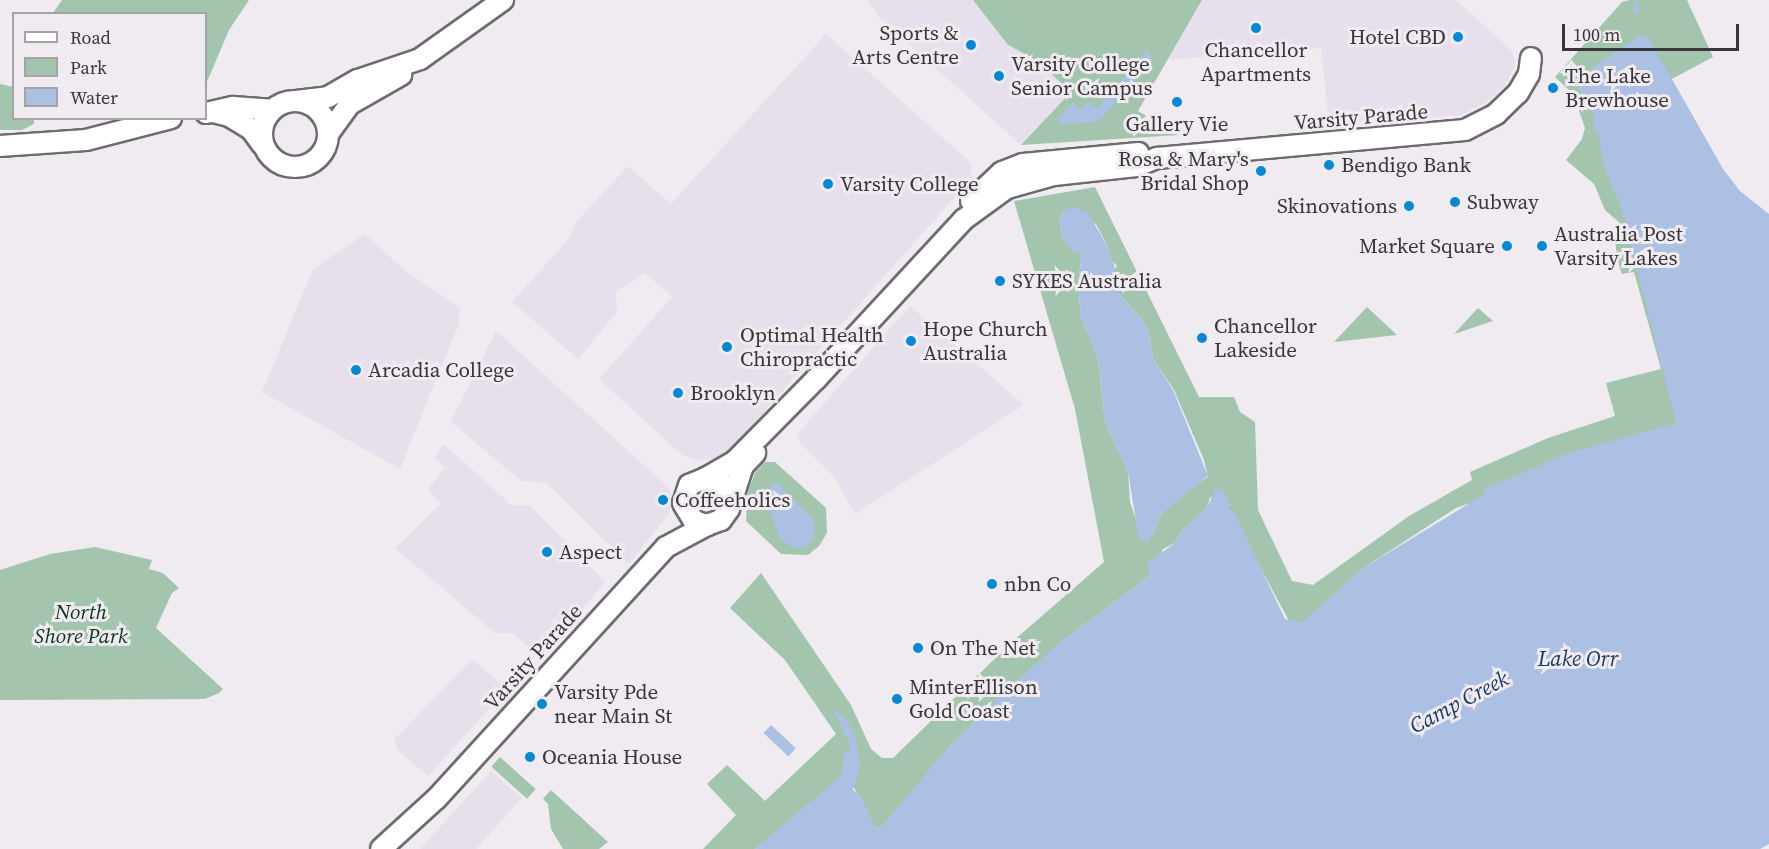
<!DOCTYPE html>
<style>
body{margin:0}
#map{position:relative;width:1769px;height:849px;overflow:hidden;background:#efebf1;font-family:"Source Serif 4",serif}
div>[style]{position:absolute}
.built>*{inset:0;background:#e7dfeb}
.green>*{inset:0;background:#a3c5ad;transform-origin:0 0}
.water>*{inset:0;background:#abc0e3;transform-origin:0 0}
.stream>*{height:4px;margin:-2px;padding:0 2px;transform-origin:2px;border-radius:2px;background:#abc0e3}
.roads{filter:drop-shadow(2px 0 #6e6b70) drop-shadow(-2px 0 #6e6b70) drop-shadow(0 2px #6e6b70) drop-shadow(0 -2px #6e6b70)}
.secondary>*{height:20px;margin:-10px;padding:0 10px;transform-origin:10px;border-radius:10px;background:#fff}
.secondary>.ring{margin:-10px;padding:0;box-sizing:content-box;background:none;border:20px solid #fff;border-radius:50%}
.dots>*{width:16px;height:16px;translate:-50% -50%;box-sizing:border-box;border:3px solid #efebf1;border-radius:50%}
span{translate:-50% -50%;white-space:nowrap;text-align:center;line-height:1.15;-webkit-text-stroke:6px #efebf1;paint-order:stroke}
.poi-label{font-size:21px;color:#383639}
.right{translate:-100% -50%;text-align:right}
.left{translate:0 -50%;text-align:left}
.street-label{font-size:21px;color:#383639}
.park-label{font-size:21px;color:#08371d;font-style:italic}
.water-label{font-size:22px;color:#1e3966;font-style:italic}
.legend{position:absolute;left:12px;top:12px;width:195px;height:108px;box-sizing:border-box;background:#efebf1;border:2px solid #a6a3a7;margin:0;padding:8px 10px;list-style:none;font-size:18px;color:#383639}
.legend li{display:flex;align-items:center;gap:12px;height:30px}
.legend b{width:30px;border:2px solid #a6a3a7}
.scale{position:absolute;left:1562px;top:24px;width:177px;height:27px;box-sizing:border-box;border:3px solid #383639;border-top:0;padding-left:8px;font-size:18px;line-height:21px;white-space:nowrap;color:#383639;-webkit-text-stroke:4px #efebf1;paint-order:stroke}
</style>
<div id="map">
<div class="built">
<div style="clip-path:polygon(867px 0,973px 0,1008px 45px,1036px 60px,1071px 92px,1021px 145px,880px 18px)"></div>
<div style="clip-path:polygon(1202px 0,1456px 0,1511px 50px,1516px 63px,1505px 86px,1485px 103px,1461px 115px,1329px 125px,1321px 48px,1168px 60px)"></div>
<div style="clip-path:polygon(826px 34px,971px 163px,971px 179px,728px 452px,715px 459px,698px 461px,681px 454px,599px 379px,672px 297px,645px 273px,616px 292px,617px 312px,578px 359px,512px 302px,569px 239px,576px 222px,628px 166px,671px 204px)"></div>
<div style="clip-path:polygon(365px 234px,405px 271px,460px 308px,459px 323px,400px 469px,262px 392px,313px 269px)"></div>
<div style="clip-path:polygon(910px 306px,1024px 405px,855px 514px,835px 478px,800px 443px,798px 433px)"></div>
<div style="clip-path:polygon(496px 331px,668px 487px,674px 501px,668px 515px,629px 564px,546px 483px,521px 481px,451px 422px)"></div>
<div style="clip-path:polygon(444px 444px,511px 505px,530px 505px,605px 582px,542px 658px,512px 633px,495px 633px,395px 548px,441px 504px,428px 489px,445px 468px,435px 457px)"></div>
<div style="clip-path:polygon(472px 659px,507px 689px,428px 776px,398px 750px,394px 740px)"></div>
<div style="clip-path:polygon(491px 771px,522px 798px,476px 849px,420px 849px)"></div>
</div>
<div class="green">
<div style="clip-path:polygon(62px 0,249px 0,229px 30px,206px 84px,206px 14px,53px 13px)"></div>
<div style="clip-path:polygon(973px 0,1202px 0,1138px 111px,1179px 135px,1021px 145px,1071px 92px,1036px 60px,1008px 45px)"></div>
<div style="clip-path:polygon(evenodd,1630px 0,1687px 0,1713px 57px,1668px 81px,1591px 93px,1685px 428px,1456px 508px,1365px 567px,1294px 630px,1228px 508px,1230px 504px,1210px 497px,1207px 508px,1183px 530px,1175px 543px,1163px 549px,1150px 576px,1059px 643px,951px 745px,881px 828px,875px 827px,852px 784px,841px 777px,755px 849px,703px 849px,736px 815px,707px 784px,727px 765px,765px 801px,836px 734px,785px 660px,730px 608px,761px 573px,851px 705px,871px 749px,882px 758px,893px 758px,1013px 641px,1104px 562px,1075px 409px,1014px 201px,1095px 187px,1199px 397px,1234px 397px,1240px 412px,1255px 422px,1258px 510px,1292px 581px,1313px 585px,1409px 516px,1472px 480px,1470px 472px,1548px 438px,1615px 416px,1606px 383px,1661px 369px,1634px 272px,1622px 274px,1619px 265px,1615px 242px,1622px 235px,1621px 224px,1605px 210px,1594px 184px,1566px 160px,1582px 139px,1585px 128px,1573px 94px,1555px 77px,1622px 2px,1630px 0,1064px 210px,1096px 224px,1109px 249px,1109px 258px,1117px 266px,1104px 285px,1115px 290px,1142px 319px,1149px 333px,1153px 359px,1174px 390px,1204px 460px,1208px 477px,1174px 500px,1162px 513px,1152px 535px,1140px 532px,1130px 502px,1128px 472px,1105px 422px,1098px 357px,1081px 318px,1078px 282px,1082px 254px,1063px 239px,1059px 220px,1064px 210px)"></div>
<div style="clip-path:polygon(0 84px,13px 87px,14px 118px,34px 119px,34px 124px,22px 130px,0 130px)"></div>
<div style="clip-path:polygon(1367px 307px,1397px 335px,1334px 342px)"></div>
<div style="clip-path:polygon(1478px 308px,1493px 321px,1454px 334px)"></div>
<div style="clip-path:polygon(765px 462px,775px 462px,826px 508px,827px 533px,819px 546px,808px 555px,781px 554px,746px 521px,748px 491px,755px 473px)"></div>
<div style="clip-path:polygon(95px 547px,152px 560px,149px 569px,163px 573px,179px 588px,172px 593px,156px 628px,223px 689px,219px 693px,205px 699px,0 700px,0 570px,50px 554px)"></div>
<div style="left:500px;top:757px;width:48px;height:13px;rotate:42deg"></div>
<div style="clip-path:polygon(551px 790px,608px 842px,599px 849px,563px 849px,551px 829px,548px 804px,543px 799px)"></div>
</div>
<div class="water">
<div style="clip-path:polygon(1641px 35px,1648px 37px,1723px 169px,1740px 191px,1769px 214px,1769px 844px,1760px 849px,755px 849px,841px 776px,844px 754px,851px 747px,831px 706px,848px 722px,855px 735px,860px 767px,853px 790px,861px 796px,875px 827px,880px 828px,951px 745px,998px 698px,1059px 643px,1150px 576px,1147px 563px,1175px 543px,1183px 530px,1207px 508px,1215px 490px,1221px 489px,1229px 500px,1229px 509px,1235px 514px,1285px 619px,1301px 623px,1365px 567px,1483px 495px,1485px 489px,1566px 454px,1676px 423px,1621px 207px,1604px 167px,1598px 131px,1593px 130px,1593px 113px,1576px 84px,1598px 63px)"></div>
<div style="clip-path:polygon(1148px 49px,1152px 60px,1103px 117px,1096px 122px,1059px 124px,1058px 119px,1073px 102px,1080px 110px,1088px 102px,1097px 108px)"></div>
<div style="clip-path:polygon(1075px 207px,1088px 213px,1109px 249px,1118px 278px,1104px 285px,1115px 290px,1142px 319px,1149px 333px,1153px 359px,1173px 390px,1208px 476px,1162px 513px,1149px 541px,1139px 540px,1128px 472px,1105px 422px,1098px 357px,1081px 318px,1078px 282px,1082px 254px,1075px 253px,1063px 239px,1059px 220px,1064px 210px)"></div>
<div style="clip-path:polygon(777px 483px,814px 520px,814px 539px,805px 547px,791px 547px,778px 536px,767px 496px,771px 485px)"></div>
<div style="left:771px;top:725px;width:34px;height:11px;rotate:43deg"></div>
</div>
<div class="stream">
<div style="left:1635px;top:3px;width:9px;rotate:77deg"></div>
</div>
<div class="roads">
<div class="secondary">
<div class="ring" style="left:262px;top:101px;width:46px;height:46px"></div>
<div style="left:296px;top:101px;width:32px;rotate:-7deg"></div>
<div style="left:328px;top:97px;width:34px;rotate:-30deg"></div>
<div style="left:358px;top:80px;width:65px;rotate:-18.7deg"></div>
<div style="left:420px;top:59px;width:102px;rotate:-35.4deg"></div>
<div style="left:213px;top:112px;width:16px;rotate:14deg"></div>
<div style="left:229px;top:116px;width:26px;rotate:31deg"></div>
<div style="left:251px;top:129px;width:19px;rotate:54deg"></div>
<div style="left:206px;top:113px;width:28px;rotate:-13deg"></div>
<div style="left:233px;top:107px;width:39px;rotate:4deg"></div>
<div style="left:328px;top:134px;width:37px;rotate:-54deg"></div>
<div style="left:350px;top:104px;width:59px;rotate:-29.6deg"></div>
<div style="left:0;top:146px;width:86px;rotate:-4deg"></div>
<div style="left:86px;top:140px;width:88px;rotate:-14.5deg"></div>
<div style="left:971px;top:201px;width:42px;rotate:-43.1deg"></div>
<div style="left:1002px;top:172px;width:22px;rotate:-21deg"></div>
<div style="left:1023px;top:164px;width:116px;rotate:-5.5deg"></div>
<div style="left:706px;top:478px;width:32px;rotate:-30deg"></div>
<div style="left:734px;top:462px;width:117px;rotate:-45.3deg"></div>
<div style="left:816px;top:379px;width:217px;rotate:-47.2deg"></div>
<div style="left:963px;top:220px;width:54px;rotate:-36deg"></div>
<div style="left:1007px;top:188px;width:49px;rotate:-15.5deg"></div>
<div style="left:1054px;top:175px;width:83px;rotate:-6.2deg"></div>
<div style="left:1137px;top:166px;width:22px;rotate:-22deg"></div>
<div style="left:1157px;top:158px;width:309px;rotate:-5.2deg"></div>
<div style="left:1465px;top:130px;width:35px;rotate:-27deg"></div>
<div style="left:1496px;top:114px;width:30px;rotate:-44deg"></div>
<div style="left:1518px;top:93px;width:22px;rotate:-60deg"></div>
<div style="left:1529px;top:74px;width:16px;rotate:-83deg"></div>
<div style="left:730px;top:502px;width:22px;rotate:-117deg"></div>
<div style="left:720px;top:482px;width:15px;rotate:-164deg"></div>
<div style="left:706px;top:478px;width:18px;rotate:158deg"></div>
<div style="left:689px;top:485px;width:19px;rotate:108deg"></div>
<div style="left:683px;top:503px;width:21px;rotate:59deg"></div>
<div style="left:694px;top:521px;width:14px;rotate:17deg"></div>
<div style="left:707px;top:525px;width:15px;rotate:-20deg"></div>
<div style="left:721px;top:520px;width:14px;rotate:-54deg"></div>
<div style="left:729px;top:509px;width:45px;rotate:-72deg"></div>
<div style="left:743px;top:466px;width:18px;rotate:-47deg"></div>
<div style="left:381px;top:849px;width:74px;rotate:-42.3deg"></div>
<div style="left:436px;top:799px;width:341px;rotate:-47.6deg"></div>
<div style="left:666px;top:547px;width:47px;rotate:-28.2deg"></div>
</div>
</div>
<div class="dots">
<div style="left:1256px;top:28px;background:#0787cf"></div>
<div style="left:1458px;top:37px;background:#0787cf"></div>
<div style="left:971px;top:45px;background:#0787cf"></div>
<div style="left:999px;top:76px;background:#0787cf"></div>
<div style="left:1553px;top:88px;background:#0787cf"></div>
<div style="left:1177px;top:102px;background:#0787cf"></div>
<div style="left:1329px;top:165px;background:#0787cf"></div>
<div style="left:1261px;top:171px;background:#0787cf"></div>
<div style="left:828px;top:184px;background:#0787cf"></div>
<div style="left:1455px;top:202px;background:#0787cf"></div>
<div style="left:1409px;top:206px;background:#0787cf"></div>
<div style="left:1507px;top:246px;background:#0787cf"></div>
<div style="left:1542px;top:246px;background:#0787cf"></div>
<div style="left:1000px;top:281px;background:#0787cf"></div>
<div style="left:1202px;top:338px;background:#0787cf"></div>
<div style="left:911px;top:341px;background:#0787cf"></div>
<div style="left:727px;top:347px;background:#0787cf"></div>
<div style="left:356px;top:370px;background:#0787cf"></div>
<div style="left:678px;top:393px;background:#0787cf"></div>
<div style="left:663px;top:500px;background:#0787cf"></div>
<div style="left:547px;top:552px;background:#0787cf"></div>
<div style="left:992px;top:584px;background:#0787cf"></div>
<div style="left:918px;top:648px;background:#0787cf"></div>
<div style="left:897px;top:699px;background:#0787cf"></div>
<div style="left:542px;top:704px;background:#0787cf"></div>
<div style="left:530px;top:757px;background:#0787cf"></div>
</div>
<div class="poi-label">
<span class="right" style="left:959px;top:45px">Sports &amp;<br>Arts Centre</span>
<span class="right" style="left:1446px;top:37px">Hotel CBD</span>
<span style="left:1256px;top:62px">Chancellor<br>Apartments</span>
<span class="left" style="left:1011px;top:76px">Varsity College<br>Senior Campus</span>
<span class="left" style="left:1565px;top:88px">The Lake<br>Brewhouse</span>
<span style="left:1177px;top:124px">Gallery Vie</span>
<span class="right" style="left:1249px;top:171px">Rosa &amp; Mary's<br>Bridal Shop</span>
<span class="left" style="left:1341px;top:165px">Bendigo Bank</span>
<span class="left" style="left:840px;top:184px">Varsity College</span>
<span class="left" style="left:1467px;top:202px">Subway</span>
<span class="right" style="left:1397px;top:206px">Skinovations</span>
<span class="left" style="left:1554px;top:246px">Australia Post<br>Varsity Lakes</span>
<span class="right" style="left:1495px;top:246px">Market Square</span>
<span class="left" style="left:1012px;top:281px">SYKES Australia</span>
<span class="left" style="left:1214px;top:338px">Chancellor<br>Lakeside</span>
<span class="left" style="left:923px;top:341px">Hope Church<br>Australia</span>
<span class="left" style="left:740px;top:347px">Optimal Health<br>Chiropractic</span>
<span class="left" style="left:368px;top:370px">Arcadia College</span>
<span class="left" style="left:690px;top:393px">Brooklyn</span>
<span class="left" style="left:675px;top:500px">Coffeeholics</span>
<span class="left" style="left:559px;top:552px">Aspect</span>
<span class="left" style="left:1004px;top:584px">nbn Co</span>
<span class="left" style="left:930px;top:648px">On The Net</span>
<span class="left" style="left:909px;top:699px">MinterEllison<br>Gold Coast</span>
<span class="left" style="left:554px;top:704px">Varsity Pde<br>near Main St</span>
<span class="left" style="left:542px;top:757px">Oceania House</span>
</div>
<div class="street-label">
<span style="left:1361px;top:117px;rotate:-5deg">Varsity Parade</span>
<span style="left:533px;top:657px;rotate:-48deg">Varsity Parade</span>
</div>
<div class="park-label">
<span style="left:81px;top:624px">North<br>Shore Park</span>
</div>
<div class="water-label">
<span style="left:1578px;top:659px">Lake Orr</span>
<span style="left:1459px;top:702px;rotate:-28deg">Camp Creek</span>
</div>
<ul class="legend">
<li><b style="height:8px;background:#fff"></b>Road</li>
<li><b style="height:16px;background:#a3c5ad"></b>Park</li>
<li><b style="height:16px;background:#abc0e3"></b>Water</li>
</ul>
<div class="scale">100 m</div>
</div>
